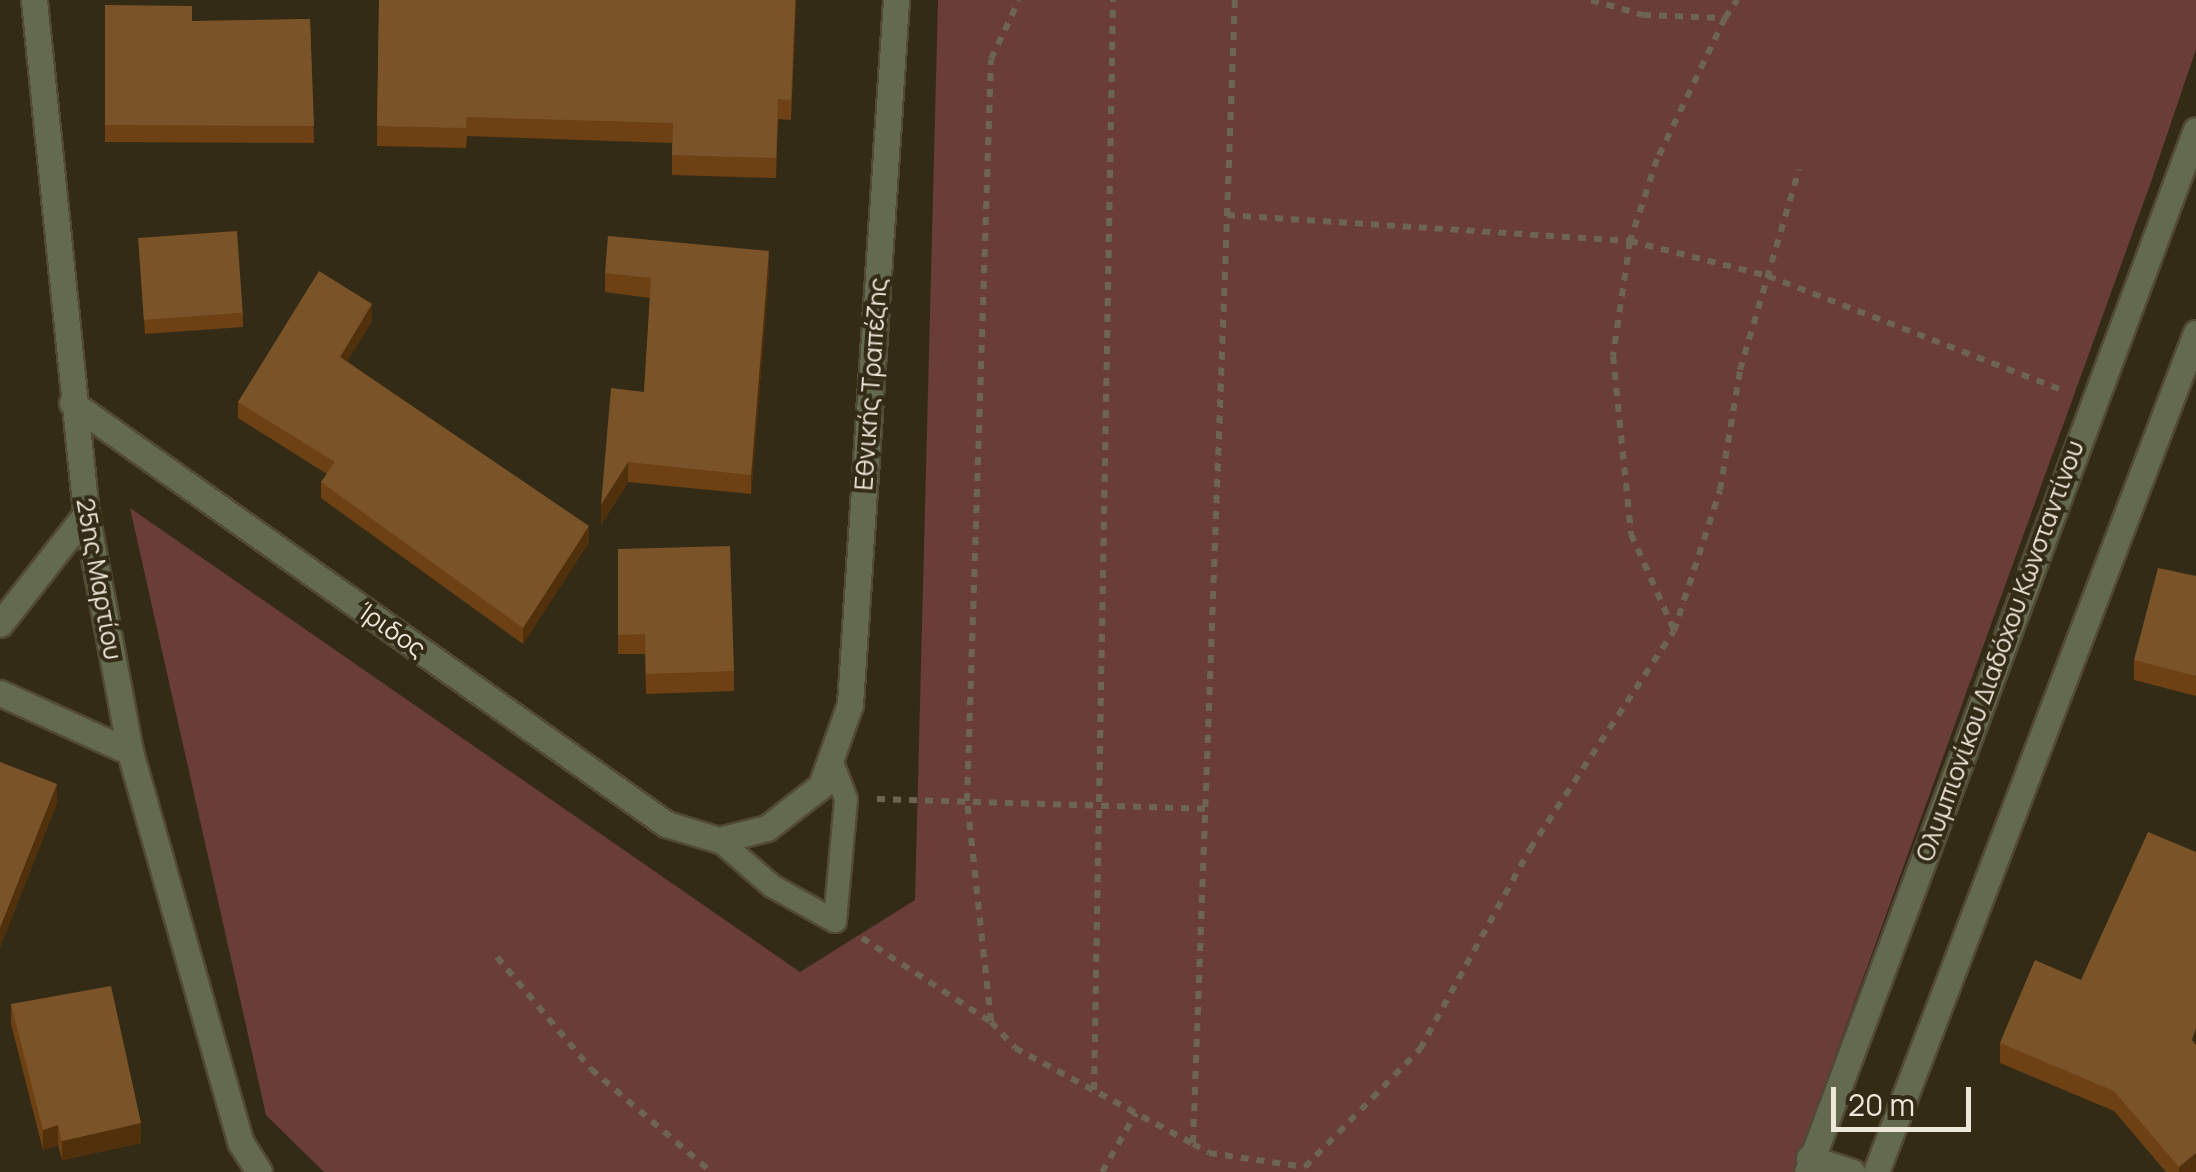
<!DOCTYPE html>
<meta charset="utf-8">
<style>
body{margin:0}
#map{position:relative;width:2196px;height:1172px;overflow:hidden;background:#342b16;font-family:Manrope,sans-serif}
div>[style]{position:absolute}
.green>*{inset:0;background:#6a3d38}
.path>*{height:6px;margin-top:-3px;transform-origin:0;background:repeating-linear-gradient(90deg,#6d6552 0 8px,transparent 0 16px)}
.roads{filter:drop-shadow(2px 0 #524936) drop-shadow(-2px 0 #524936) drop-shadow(0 2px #524936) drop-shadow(0 -2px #524936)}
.lane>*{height:22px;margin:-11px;padding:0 11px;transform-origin:11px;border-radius:11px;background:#646a50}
.street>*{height:25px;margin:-12.5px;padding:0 12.5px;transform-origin:12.5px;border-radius:12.5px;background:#646a50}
.wall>*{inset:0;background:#6e4114}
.shaded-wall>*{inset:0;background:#51300c}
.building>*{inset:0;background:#7b5329;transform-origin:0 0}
span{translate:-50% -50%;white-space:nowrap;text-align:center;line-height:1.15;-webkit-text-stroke:8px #342b16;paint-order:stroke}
.street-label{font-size:25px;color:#eee8db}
.scale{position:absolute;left:1831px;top:1087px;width:140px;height:45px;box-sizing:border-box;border:5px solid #eee8db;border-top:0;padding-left:12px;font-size:30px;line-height:35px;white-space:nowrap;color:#eee8db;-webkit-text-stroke:8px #342b16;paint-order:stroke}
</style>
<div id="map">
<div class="green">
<div style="clip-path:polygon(938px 0,2196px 0,2196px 49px,2151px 182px,1793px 1172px,324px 1172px,266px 1115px,130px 508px,800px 972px,915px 900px)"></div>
</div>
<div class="path">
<div style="left:1591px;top:0;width:54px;rotate:16.1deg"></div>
<div style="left:1643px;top:15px;width:82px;rotate:2.1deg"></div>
<div style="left:1725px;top:18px;width:157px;rotate:115.7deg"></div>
<div style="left:1657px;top:159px;width:86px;rotate:108.2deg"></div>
<div style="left:1630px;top:241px;width:116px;rotate:98.4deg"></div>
<div style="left:1613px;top:356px;width:179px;rotate:84.2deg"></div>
<div style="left:1631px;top:534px;width:105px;rotate:65.9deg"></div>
<div style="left:1725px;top:18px;width:22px;rotate:-56deg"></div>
<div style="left:1227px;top:215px;width:404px;rotate:3.7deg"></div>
<div style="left:1630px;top:241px;width:142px;rotate:14.2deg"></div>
<div style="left:1768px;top:276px;width:318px;rotate:21.2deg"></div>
<div style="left:877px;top:799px;width:328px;rotate:1.7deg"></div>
<div style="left:862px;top:938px;width:154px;rotate:33.1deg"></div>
<div style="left:991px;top:1022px;width:35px;rotate:47deg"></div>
<div style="left:1015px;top:1048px;width:202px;rotate:28.3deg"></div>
<div style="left:1193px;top:1144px;width:18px;rotate:29deg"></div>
<div style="left:1209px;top:1153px;width:97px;rotate:8.3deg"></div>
<div style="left:1305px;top:1167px;width:165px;rotate:-45.7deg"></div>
<div style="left:1420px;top:1049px;width:228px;rotate:-61.2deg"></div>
<div style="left:1530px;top:849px;width:261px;rotate:-56.6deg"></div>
<div style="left:1674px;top:631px;width:148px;rotate:-71.9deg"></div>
<div style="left:1720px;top:490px;width:122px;rotate:-80.5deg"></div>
<div style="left:1740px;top:370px;width:209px;rotate:-73.6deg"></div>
<div style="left:497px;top:957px;width:146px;rotate:50deg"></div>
<div style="left:591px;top:1069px;width:158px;rotate:40.6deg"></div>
<div style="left:991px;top:1021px;width:221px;rotate:-96.2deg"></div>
<div style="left:967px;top:801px;width:742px;rotate:-88.15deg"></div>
<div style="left:991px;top:59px;width:65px;rotate:-64.6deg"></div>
<div style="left:1094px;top:1090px;width:1090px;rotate:-89deg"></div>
<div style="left:1193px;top:1143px;width:1144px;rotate:-87.9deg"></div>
<div style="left:1102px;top:1172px;width:68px;rotate:-60deg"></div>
</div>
<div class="roads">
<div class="lane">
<div style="left:719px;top:840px;width:70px;rotate:41deg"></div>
<div style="left:772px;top:886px;width:72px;rotate:29.1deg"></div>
<div style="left:835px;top:921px;width:122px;rotate:-84.8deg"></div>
<div style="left:846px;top:799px;width:36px;rotate:-111deg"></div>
</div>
<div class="street">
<div style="left:34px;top:0;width:517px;rotate:84.22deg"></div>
<div style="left:86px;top:514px;width:242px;rotate:79.5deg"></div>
<div style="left:130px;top:752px;width:406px;rotate:74.2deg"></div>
<div style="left:241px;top:1143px;width:34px;rotate:58deg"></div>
<div style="left:72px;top:403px;width:728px;rotate:35.33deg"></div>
<div style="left:666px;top:824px;width:55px;rotate:16.8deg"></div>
<div style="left:719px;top:840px;width:49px;rotate:-14deg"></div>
<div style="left:767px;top:828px;width:68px;rotate:-37.9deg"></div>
<div style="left:821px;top:786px;width:87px;rotate:-70.5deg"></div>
<div style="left:850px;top:704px;width:706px;rotate:-86.26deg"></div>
<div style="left:0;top:624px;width:140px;rotate:-52deg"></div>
<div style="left:0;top:693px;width:143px;rotate:24.4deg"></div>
<div style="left:1809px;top:1158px;width:45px;rotate:18deg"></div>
<div style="left:1807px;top:1172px;width:1112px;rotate:-69.53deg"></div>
<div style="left:1876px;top:1172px;width:898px;rotate:-69.12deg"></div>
</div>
</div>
<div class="wall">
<div style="clip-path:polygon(379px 0,796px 0,791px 120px,778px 119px,776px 178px,672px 175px,672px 143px,467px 136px,466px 148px,377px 146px)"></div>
<div style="clip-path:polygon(105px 5px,192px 21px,310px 19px,314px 143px,105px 142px)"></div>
<div style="clip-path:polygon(138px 238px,243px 313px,243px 327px,145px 334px)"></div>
<div style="clip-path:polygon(769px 271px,751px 494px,628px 482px,601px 525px,644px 392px,650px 298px,605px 292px,605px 273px)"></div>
<div style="clip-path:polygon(372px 321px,347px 361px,589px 542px,523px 644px,321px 498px,321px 482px,327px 474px,238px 418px,238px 402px)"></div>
<div style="clip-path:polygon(618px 549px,734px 671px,734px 691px,646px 694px,645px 654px,618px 654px)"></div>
<div style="clip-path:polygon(2196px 576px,2196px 696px,2134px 680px,2134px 660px)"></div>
<div style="clip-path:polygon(2035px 960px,2196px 1172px,2166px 1172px,2114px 1111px,2000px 1063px,2000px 1043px)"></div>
<div style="clip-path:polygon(11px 1004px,141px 1143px,62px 1160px,58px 1145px,43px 1150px,11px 1024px)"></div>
</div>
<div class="shaded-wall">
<div style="clip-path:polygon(769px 251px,769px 271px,751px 494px,751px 475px)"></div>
<div style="clip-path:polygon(372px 304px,372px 321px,340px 373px,340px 357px)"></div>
<div style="clip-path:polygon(628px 462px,628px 482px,601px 525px,601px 505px)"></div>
<div style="clip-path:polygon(589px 526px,589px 542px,523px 644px,523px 628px)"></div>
<div style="clip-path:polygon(57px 784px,57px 804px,0 948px,0 928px)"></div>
<div style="clip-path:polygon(141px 1123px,141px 1143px,62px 1160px,62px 1141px)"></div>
<div style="clip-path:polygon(58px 1125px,58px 1145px,43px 1150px,43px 1130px)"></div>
<div style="clip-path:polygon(2196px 1153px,2196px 1172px,2179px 1172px,2179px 1167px)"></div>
</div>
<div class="building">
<div style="clip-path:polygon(379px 0,795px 0,791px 100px,778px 99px,776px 158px,672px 155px,673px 123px,467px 117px,466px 128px,377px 126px)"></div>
<div style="clip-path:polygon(105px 5px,192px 6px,192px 21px,310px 19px,314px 126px,105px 125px)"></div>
<div style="left:237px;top:231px;width:82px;height:99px;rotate:86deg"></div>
<div style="clip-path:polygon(608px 236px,769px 251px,751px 475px,628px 462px,601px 505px,611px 388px,644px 392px,651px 278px,605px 273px)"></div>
<div style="clip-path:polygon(319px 271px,372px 304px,340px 357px,589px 526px,523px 628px,321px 482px,335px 462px,238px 402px)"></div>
<div style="clip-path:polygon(730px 546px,734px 671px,646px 674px,645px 634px,618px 635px,618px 549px)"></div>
<div style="clip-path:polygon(2158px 568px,2196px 576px,2196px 676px,2134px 660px)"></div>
<div style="clip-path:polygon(0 762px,57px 784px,0 928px)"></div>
<div style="clip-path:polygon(2148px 832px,2196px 852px,2196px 1028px,2192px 1040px,2196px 1045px,2196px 1153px,2179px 1167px,2114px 1091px,2000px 1043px,2035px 960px,2081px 980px)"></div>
<div style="clip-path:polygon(111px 986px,141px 1123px,62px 1141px,58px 1125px,43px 1130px,11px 1004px)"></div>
</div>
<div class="street-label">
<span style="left:871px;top:384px;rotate:-86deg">Εθνικής Τραπέζης</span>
<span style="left:99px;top:579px;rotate:80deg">25ης Μαρτίου</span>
<span style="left:392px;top:630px;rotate:35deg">Ίριδος</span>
<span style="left:2000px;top:651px;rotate:-70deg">Ολυμπιονίκου Διαδόχου Κωνσταντίνου</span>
</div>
<div class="scale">20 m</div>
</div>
